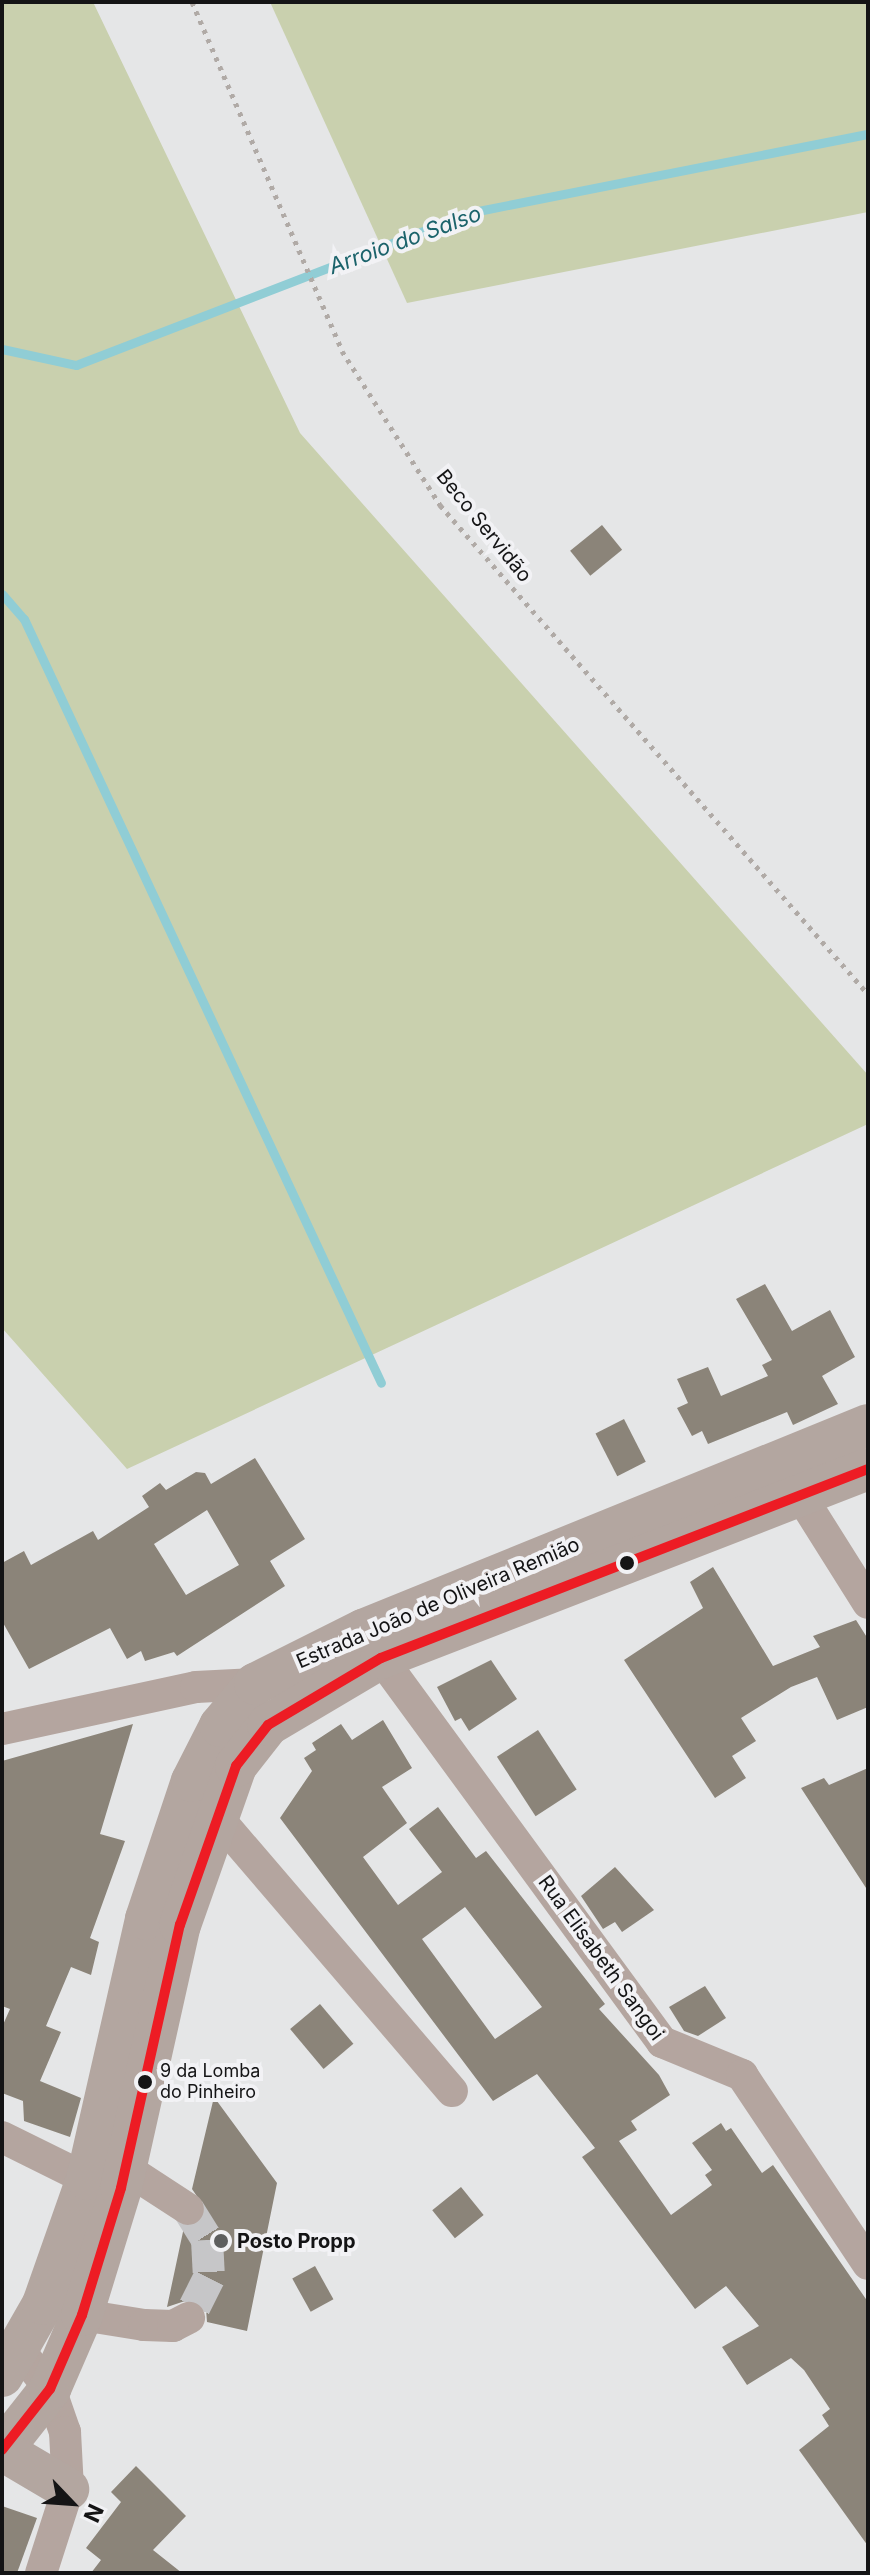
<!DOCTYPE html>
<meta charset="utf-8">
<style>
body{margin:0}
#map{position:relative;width:870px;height:2575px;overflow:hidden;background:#e5e6e7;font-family:Inter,sans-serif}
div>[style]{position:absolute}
.forest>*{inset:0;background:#c9d0ae}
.stream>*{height:9px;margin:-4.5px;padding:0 4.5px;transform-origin:4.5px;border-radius:4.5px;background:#90cdd5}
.building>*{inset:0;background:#8b8479;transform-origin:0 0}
.minor-tunnel>*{height:32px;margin-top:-16px;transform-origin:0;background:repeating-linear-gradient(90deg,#c6c6c8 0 32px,transparent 0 48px)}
.path>*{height:5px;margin-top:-2.5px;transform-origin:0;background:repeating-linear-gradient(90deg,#b0aaa6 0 4px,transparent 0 10px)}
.minor>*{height:32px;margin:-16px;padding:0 16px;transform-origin:16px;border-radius:16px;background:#b4a59f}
.major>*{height:42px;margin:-21px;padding:0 21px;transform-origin:21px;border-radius:21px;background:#b3a6a0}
.bus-1>*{height:10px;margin:-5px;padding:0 5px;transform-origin:5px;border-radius:5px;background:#ed1c24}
.dots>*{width:22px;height:22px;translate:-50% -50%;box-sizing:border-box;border:4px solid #f2f2f5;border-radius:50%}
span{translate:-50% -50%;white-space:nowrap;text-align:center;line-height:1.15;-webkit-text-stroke:8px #f2f2f5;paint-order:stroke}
.bus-label{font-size:18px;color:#141415}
.left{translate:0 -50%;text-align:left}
.street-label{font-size:20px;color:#141415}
.poi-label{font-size:20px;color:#141415;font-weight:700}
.water-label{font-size:22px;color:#1b636b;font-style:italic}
.frame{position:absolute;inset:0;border:4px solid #141415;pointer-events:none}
.north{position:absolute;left:32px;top:2463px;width:80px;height:80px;-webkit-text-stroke:6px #f2f2f5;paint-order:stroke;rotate:115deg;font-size:22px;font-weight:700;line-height:32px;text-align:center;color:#141415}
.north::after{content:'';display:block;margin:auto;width:28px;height:36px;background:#141415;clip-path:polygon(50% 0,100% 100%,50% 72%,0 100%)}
</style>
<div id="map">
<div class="forest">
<div style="clip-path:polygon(2px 2px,93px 2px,300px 433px,868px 1075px,868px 1124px,127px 1469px,2px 1328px)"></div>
<div style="clip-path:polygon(270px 2px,868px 2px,868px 212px,407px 303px)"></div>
</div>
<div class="stream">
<div style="left:2px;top:349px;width:76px;rotate:12.2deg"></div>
<div style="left:76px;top:365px;width:425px;rotate:-21.1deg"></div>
<div style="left:473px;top:212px;width:403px;rotate:-11.2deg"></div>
<div style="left:2px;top:594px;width:33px;rotate:49deg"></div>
<div style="left:24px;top:619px;width:843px;rotate:64.95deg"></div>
</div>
<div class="building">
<div style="left:602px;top:525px;width:32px;height:41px;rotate:51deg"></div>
<div style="clip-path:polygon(765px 1284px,792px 1331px,830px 1310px,855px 1357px,822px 1376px,838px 1404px,793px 1425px,787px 1412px,708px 1444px,702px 1431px,692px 1436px,677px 1408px,688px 1403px,677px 1379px,708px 1367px,721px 1396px,768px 1376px,762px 1365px,772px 1360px,736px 1299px)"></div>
<div style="left:624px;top:1419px;width:48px;height:32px;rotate:63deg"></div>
<div style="clip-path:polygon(evenodd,255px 1458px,305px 1539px,270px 1561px,285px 1586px,177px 1656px,174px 1652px,145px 1661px,141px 1651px,127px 1659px,110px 1628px,29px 1669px,2px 1621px,2px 1563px,24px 1551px,31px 1565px,93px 1531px,98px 1540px,149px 1507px,142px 1496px,160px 1483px,166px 1490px,196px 1472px,205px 1473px,211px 1484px,255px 1458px,207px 1510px,239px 1565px,186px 1595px,154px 1544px,207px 1510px)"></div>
<div style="clip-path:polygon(713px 1567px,773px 1666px,820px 1647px,813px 1636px,856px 1620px,868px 1639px,868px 1707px,837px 1720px,817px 1677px,791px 1687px,741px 1718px,756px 1741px,732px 1756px,746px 1778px,715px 1798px,624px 1660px,703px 1608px,690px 1582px)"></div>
<div style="clip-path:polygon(491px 1660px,517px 1699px,469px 1731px,461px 1718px,455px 1721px,437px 1687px)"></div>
<div style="clip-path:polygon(evenodd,383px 1720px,412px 1768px,382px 1787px,407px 1823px,363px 1857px,398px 1905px,442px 1872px,409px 1829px,438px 1807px,476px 1858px,486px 1851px,605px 2004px,599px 2009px,659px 2075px,670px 2095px,631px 2121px,637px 2130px,619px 2141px,671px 2215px,712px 2185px,705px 2175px,712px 2170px,692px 2143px,721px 2123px,726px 2131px,731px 2128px,762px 2173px,773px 2165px,868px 2302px,868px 2546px,799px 2450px,829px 2426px,822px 2415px,830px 2409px,804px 2370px,791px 2358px,747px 2385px,722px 2347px,759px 2326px,726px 2286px,695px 2309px,582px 2157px,595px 2148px,537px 2074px,493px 2101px,280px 1818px,312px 1771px,304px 1758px,316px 1750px,312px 1743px,341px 1724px,352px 1740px,383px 1720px,465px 1907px,542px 2007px,495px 2039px,422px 1939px,465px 1907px)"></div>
<div style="clip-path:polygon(133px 1724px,100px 1834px,125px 1841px,90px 1938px,99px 1942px,91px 1975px,71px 1967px,46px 2026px,61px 2032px,40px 2081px,81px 2098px,70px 2137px,24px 2121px,23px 2101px,2px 2093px,2px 2027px,10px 2009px,2px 2006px,2px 1761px)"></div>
<div style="left:538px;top:1730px;width:71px;height:49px;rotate:57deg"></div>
<div style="clip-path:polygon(868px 1768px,868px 1891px,801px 1788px,824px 1778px,829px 1785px)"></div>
<div style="clip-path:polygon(615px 1867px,654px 1910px,622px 1932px,615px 1922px,603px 1929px,581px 1896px)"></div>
<div style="clip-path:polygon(705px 1986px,726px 2018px,698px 2036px,684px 2031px,669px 2007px)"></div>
<div style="left:320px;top:2004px;width:52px;height:39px;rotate:50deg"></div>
<div style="clip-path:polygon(214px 2097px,277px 2183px,247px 2331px,207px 2322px,206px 2309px,191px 2299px,167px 2307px,184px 2227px,197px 2226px,207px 2211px,192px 2189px)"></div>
<div style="left:461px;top:2187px;width:36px;height:37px;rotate:51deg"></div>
<div style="left:315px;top:2266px;width:38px;height:26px;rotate:61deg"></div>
<div style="clip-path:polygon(136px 2466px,186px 2516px,153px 2550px,182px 2573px,91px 2573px,101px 2560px,86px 2548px,121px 2502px,111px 2492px)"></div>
<div style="clip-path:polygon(2px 2506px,37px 2518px,17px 2573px,2px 2573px)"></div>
</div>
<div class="minor-tunnel">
<div style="left:188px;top:2209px;width:36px;rotate:58deg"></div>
<div style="left:207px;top:2240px;width:38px;rotate:87deg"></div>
<div style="left:209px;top:2278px;width:45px;rotate:116.6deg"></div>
</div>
<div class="path">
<div style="left:192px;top:2px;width:380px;rotate:66.7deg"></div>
<div style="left:342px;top:351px;width:183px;rotate:57.5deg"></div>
<div style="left:440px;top:505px;width:650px;rotate:48.81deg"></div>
</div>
<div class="minor">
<div style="left:802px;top:1498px;width:124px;rotate:57.8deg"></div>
<div style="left:381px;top:1658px;width:476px;rotate:53.8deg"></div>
<div style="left:662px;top:2042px;width:87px;rotate:22.4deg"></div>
<div style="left:742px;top:2075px;width:227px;rotate:56.3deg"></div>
<div style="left:2px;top:1729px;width:198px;rotate:-12.2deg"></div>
<div style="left:196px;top:1687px;width:59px;rotate:-2.9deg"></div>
<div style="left:217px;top:1817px;width:361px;rotate:49.4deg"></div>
<div style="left:2px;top:2137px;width:95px;rotate:26.3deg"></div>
<div style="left:125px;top:2168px;width:75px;rotate:33.1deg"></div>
<div style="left:82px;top:2315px;width:63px;rotate:9.2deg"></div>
<div style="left:144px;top:2325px;width:29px;rotate:2deg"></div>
<div style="left:173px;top:2326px;width:18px;rotate:-27deg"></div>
<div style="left:19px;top:2350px;width:50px;rotate:51.5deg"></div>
<div style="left:50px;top:2389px;width:46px;rotate:70.8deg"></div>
<div style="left:65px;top:2432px;width:57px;rotate:87deg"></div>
<div style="left:68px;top:2489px;width:88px;rotate:107.8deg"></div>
</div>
<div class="major">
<div style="left:2px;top:2376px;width:83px;rotate:-60.3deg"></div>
<div style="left:43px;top:2304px;width:133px;rotate:-70.6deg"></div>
<div style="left:87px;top:2179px;width:267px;rotate:-77.2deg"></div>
<div style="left:146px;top:1919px;width:145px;rotate:-71.6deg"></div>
<div style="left:192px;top:1781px;width:62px;rotate:-63deg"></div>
<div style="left:220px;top:1726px;width:55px;rotate:-50.2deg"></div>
<div style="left:255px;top:1684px;width:121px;rotate:-26.6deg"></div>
<div style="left:363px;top:1630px;width:545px;rotate:-22.09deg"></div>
<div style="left:2px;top:2450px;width:78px;rotate:-51.8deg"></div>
<div style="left:50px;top:2389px;width:81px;rotate:-66.6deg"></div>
<div style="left:82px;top:2315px;width:133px;rotate:-72.9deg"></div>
<div style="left:121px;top:2188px;width:270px;rotate:-77.4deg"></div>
<div style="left:180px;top:1925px;width:169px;rotate:-70.6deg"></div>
<div style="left:236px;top:1766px;width:52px;rotate:-52deg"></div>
<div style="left:268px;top:1725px;width:131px;rotate:-30.7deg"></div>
<div style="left:381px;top:1658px;width:522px;rotate:-21.21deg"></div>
<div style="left:2px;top:2450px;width:77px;rotate:30.6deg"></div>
</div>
<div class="bus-1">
<div style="left:2px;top:2450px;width:78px;rotate:-51.8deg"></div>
<div style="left:50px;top:2389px;width:81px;rotate:-66.6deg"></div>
<div style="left:82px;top:2315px;width:133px;rotate:-72.9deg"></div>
<div style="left:121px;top:2188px;width:270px;rotate:-77.4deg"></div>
<div style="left:180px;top:1925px;width:169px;rotate:-70.6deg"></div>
<div style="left:236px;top:1766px;width:52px;rotate:-52deg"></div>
<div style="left:268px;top:1725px;width:131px;rotate:-30.7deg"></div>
<div style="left:381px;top:1658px;width:522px;rotate:-21.21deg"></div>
</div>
<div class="dots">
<div style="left:627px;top:1563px;background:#141415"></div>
<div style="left:145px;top:2082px;background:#141415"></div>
<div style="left:221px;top:2241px;background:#5d5e5e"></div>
</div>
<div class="bus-label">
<span class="left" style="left:160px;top:2082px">9 da Lomba<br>do Pinheiro</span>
</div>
<div class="street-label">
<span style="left:484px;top:526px;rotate:51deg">Beco Servidão</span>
<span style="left:438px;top:1603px;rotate:-23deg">Estrada João de Oliveira Remião</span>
<span style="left:601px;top:1958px;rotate:54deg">Rua Elisabeth Sangoi</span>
</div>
<div class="poi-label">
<span class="left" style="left:237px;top:2241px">Posto Propp</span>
</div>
<div class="water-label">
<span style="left:405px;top:240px;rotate:-20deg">Arroio do Salso</span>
</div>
<div class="frame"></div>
<div class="north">N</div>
</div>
